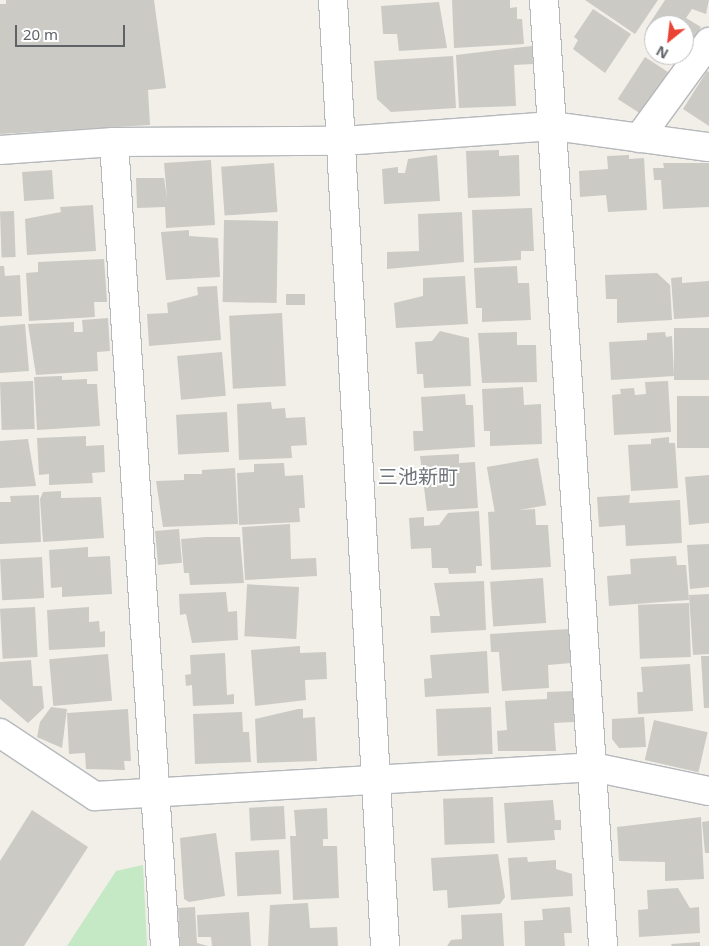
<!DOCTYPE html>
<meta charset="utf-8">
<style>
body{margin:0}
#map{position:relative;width:709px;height:946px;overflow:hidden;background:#f1efe8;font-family:"Noto Sans","Noto Sans JP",sans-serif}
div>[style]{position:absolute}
.green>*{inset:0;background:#c5e8c5}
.building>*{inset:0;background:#cccac5;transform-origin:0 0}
.roads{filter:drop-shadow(1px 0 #b5b8bc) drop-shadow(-1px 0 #b5b8bc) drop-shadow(0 1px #b5b8bc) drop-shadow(0 -1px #b5b8bc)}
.street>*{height:28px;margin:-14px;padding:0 14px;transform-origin:14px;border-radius:14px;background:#fff}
.secondary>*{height:28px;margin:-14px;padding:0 14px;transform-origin:14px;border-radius:14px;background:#fff}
span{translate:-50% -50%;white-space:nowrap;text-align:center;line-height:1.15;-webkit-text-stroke:4px #fff;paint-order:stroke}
.quarter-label{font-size:20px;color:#70757a}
.north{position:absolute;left:644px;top:15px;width:50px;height:50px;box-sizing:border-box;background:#fff;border:1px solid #bfc1c3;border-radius:50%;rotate:209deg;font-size:14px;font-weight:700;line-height:20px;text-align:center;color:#5f6368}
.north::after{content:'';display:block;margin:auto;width:18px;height:22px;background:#ea4335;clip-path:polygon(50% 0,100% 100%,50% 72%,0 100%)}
.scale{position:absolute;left:15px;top:25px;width:110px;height:22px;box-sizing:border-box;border:2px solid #5f6368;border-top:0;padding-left:6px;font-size:15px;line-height:18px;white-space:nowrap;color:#5f6368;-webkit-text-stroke:4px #fff;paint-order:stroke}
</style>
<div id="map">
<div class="green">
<div style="clip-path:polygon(143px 865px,147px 946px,67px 946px,116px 871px)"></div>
</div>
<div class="building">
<div style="clip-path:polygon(6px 0,154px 0,166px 88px,148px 90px,150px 125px,0 134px,0 4px,6px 4px)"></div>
<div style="clip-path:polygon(452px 0,510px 0,510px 8px,517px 7px,517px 19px,522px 19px,524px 44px,454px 48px)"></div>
<div style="clip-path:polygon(585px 0,658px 0,635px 34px)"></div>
<div style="clip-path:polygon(665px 0,709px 0,706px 14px,692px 9px,686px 18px,701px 27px,684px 54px,684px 25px,654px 25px,654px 33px,646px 29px)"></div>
<div style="clip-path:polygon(439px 2px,447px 48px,399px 51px,397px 34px,383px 34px,381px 6px)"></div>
<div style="clip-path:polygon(593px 9px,631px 34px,605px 73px,573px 49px,578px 40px,574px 37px)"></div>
<div style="clip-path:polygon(532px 46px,533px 64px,514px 65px,516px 106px,459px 108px,456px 55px)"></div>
<div style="clip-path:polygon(453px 56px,456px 108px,391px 112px,377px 99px,374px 61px)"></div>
<div style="left:645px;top:57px;width:31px;height:50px;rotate:33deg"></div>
<div style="clip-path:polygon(707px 71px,709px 72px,709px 126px,683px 109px)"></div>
<div style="clip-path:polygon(499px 150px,499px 156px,519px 155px,520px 196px,468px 198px,466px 151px)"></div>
<div style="clip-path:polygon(437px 155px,440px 201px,384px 204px,382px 169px,398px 167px,398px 173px,405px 173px,408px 159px)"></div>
<div style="clip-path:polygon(629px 155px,629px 159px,644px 158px,647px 210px,608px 212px,606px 195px,580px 197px,579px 171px,608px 169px,607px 156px)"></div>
<div style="clip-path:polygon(211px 160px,215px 225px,166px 228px,165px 207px,137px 208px,136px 178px,164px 178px,167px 198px,164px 163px)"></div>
<div style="left:274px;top:163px;width:49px;height:53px;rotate:86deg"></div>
<div style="clip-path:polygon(663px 163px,709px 163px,709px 207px,663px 209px,661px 180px,654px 180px,653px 168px,664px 168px)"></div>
<div style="left:52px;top:170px;width:29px;height:30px;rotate:86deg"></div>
<div style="clip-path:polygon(93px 205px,96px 251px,27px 255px,25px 219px,61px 212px,60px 207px)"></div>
<div style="clip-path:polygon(532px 208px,534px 251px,521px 251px,521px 260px,474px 263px,472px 210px)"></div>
<div style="left:14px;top:211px;width:46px;height:14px;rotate:88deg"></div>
<div style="clip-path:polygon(462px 212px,464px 262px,387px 269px,387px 252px,419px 251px,418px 214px)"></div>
<div style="left:278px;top:221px;width:82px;height:54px;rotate:91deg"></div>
<div style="clip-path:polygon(189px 230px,189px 236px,218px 238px,220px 277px,166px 280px,161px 232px)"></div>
<div style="clip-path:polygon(104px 259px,107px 302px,94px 302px,95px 317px,29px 321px,26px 273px,38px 272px,38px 262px)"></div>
<div style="clip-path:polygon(0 266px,4px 266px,5px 276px,20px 275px,22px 316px,0 317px)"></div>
<div style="clip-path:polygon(517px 266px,518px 283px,529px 283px,531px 320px,482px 322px,482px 308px,476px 308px,474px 268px)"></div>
<div style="clip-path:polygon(657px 273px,670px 285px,672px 320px,617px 323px,617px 299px,606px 299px,605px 275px)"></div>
<div style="clip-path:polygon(465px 276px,468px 324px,396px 328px,394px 303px,423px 296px,423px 278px)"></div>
<div style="clip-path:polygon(682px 277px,682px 283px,709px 281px,709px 317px,674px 319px,671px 278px)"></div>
<div style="clip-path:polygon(217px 286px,221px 340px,149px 346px,147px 314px,168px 313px,167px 303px,198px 295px,197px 287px)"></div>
<div style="left:305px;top:294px;width:11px;height:19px;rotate:90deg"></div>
<div style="left:282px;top:313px;width:73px;height:53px;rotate:87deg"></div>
<div style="clip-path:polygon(108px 318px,110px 351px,97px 352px,98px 371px,36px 375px,28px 324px,74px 322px,74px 332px,83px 332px,82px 320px)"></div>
<div style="clip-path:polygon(25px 324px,29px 371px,0 373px,0 326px)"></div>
<div style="left:709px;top:328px;width:52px;height:35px;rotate:90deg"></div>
<div style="clip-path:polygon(440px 331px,469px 338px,471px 386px,424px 388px,423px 374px,417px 374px,415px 342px,432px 341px)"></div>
<div style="clip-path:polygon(517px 332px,517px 345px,536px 345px,537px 382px,482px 383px,478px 333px)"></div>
<div style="clip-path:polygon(665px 332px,666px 337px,672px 336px,674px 376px,611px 380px,609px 342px,647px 340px,647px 333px)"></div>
<div style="left:222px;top:352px;width:44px;height:45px;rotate:85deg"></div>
<div style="clip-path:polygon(62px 376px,62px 380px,87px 379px,87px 384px,97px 384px,100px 426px,37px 430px,34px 377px)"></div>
<div style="left:33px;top:381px;width:48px;height:33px;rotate:88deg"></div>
<div style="clip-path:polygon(668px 381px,671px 432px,614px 435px,612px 395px,621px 394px,620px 389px,634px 388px,635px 395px,646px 394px,645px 382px)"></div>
<div style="clip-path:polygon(523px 387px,524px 405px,541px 404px,542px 444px,490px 446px,490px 431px,484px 431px,482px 389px)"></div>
<div style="clip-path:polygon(465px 394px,466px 405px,473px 405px,475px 447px,414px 451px,413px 431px,423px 431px,421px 397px)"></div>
<div style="left:677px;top:396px;width:32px;height:52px"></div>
<div style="clip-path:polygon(271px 402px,272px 409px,285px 408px,286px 418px,305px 417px,307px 445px,291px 446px,292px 458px,239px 460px,237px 404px)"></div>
<div style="left:227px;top:412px;width:40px;height:51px;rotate:87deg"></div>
<div style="clip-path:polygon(86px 436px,86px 446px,104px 445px,105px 472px,92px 473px,93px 483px,49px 485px,49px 474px,39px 475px,37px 438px)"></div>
<div style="clip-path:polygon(669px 437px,669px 443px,675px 443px,678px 488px,631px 491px,628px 445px,651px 444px,651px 439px)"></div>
<div style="clip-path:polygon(28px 439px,36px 486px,0 488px,0 441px)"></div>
<div style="clip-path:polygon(459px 454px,459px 463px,475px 462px,478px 508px,427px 511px,420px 456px)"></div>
<div style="left:538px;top:458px;width:48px;height:52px;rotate:80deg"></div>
<div style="clip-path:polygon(284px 463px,285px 476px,303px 475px,305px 508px,299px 508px,300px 522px,239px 525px,237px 473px,254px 472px,254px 464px)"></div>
<div style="clip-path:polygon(235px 468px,238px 524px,163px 527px,156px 481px,184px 480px,184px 474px,202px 474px,202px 470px)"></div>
<div style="clip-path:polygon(709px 475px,709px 523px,689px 525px,685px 477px)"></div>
<div style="clip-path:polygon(61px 491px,61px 498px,101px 497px,104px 538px,43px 542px,40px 499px,43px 492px)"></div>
<div style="clip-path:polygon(39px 495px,41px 542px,0 544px,0 502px,11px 502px,10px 496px)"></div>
<div style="clip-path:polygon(630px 495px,629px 503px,680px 500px,682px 543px,626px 546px,625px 525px,599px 527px,597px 497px)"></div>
<div style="clip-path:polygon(535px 509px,536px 525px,548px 525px,551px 567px,491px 570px,488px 512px)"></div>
<div style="clip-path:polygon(479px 511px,482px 566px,476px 566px,476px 573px,449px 574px,448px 568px,432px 568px,431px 548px,411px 549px,409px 518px,424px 517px,424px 526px,439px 525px,448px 513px)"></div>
<div style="clip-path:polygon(290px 524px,291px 559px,316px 558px,317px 576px,245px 580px,242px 527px)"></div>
<div style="left:179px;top:529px;width:34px;height:24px;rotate:85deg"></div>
<div style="clip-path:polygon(206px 537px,240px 537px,244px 583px,190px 585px,189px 573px,184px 573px,181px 539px)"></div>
<div style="clip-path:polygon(709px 544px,709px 587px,690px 589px,687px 545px)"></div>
<div style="clip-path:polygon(88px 547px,88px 557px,110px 556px,112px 594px,62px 597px,62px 587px,51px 588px,49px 550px)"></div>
<div style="clip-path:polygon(676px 556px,677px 565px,686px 565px,689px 600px,609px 606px,607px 576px,631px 574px,630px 559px)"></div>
<div style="left:42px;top:557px;width:41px;height:42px;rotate:87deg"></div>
<div style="left:543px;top:578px;width:45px;height:53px;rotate:86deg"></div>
<div style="clip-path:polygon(484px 581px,486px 630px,431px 633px,430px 616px,440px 616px,434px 583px)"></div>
<div style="left:299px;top:587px;width:52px;height:52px;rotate:93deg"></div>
<div style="clip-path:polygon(226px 592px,228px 612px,237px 611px,238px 640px,192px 643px,186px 614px,180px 615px,179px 594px)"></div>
<div style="clip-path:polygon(709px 594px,709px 654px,693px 655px,689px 595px)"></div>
<div style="left:689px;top:603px;width:54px;height:51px;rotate:88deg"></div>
<div style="left:35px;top:607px;width:50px;height:35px;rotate:87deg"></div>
<div style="clip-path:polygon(89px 607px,89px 622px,99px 621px,100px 632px,105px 631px,105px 647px,49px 650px,47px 610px)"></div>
<div style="clip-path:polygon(569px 629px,571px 663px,548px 665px,549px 688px,502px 691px,499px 652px,491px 652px,490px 634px)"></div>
<div style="clip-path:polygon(300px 646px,300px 653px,326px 652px,327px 679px,305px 680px,306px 700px,255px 706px,251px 650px)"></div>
<div style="clip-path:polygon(487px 651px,489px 693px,425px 697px,424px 679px,432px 678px,430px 655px)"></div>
<div style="clip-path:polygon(225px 653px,227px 695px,234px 694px,234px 704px,193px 706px,192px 685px,186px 686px,185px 675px,191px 674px,190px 655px)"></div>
<div style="left:108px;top:654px;width:47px;height:59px;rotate:85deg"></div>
<div style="clip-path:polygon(701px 656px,709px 656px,709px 708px,704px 708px)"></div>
<div style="clip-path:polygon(31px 660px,33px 686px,42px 686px,44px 708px,28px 723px,0 699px,0 662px)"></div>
<div style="clip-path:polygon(690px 664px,693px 711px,638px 714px,637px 692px,643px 692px,641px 667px)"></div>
<div style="clip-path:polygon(573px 691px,574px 722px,554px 723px,556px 751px,498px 751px,497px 731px,507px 730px,505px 701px,547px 699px,547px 692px)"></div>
<div style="clip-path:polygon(51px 707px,67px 709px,62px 748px,37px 737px,40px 722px)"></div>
<div style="left:491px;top:707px;width:47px;height:55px;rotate:88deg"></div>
<div style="clip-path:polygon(128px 709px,131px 761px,124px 761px,125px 770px,86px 769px,85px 753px,69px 754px,67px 713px)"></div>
<div style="clip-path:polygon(298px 709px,303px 709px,303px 718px,315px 717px,317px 761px,257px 763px,255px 719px)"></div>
<div style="clip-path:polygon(242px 712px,243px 732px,249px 732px,251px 762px,195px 764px,193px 714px)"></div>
<div style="clip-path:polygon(644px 717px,646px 747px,619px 748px,612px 739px,612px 719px)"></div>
<div style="left:654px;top:720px;width:55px;height:41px;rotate:13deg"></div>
<div style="left:493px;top:797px;width:46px;height:50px;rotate:88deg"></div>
<div style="clip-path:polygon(553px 800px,555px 820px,561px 820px,561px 830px,554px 830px,555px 840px,507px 843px,504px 803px)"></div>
<div style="left:284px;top:806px;width:33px;height:35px;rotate:87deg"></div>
<div style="clip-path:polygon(327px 808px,328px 839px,323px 839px,323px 846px,337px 846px,339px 898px,293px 900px,290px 836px,296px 836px,294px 810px)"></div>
<div style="clip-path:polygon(32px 810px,88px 847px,24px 946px,0 946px,0 861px)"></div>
<div style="clip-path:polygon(701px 817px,704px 879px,665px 881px,665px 862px,619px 861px,617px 827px)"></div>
<div style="clip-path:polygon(709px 821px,709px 853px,705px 853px,702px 822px)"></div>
<div style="clip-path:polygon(216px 833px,225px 896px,189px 902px,184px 899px,180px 838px)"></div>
<div style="left:279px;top:850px;width:44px;height:44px;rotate:87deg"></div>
<div style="clip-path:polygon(498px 854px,505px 897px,500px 904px,448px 908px,447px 890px,433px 891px,431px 858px)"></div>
<div style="clip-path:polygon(527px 857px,528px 862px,556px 860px,556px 869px,572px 874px,573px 896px,511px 900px,508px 858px)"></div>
<div style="clip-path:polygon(678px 888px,690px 908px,699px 907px,700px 933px,639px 937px,638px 910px,648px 909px,647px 890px)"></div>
<div style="clip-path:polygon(308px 903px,310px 928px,337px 927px,338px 946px,268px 946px,270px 905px)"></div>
<div style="clip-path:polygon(195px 907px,197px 943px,208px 946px,180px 946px,178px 908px)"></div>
<div style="clip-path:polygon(570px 907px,572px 933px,564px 933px,565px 946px,525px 946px,524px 921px,543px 920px,542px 909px)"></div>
<div style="clip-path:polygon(249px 912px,251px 946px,212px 946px,211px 937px,198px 937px,197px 915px)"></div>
<div style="clip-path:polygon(502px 913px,504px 946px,447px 946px,451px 940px,462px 939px,461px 915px)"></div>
<div style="clip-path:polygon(700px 942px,700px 946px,672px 946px,671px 944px)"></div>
</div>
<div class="roads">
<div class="street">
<div style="left:544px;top:0;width:948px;rotate:86.43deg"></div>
<div style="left:639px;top:138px;width:119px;rotate:-53.9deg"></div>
<div style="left:114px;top:142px;width:806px;rotate:86.37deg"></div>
<div style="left:0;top:150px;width:114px;rotate:-4deg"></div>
<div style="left:114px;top:142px;width:229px;rotate:-0.3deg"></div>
<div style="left:343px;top:141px;width:211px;rotate:-4.1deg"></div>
<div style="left:553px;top:126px;width:157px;rotate:7.7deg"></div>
<div style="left:0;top:733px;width:114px;rotate:33.6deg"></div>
<div style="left:95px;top:796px;width:499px;rotate:-3.3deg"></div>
<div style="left:593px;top:767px;width:118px;rotate:11.7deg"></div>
</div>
<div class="secondary">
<div style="left:333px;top:0;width:947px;rotate:86.85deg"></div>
</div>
</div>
<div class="quarter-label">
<span style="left:418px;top:476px">三池新町</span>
</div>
<div class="north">N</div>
<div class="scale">20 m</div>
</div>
